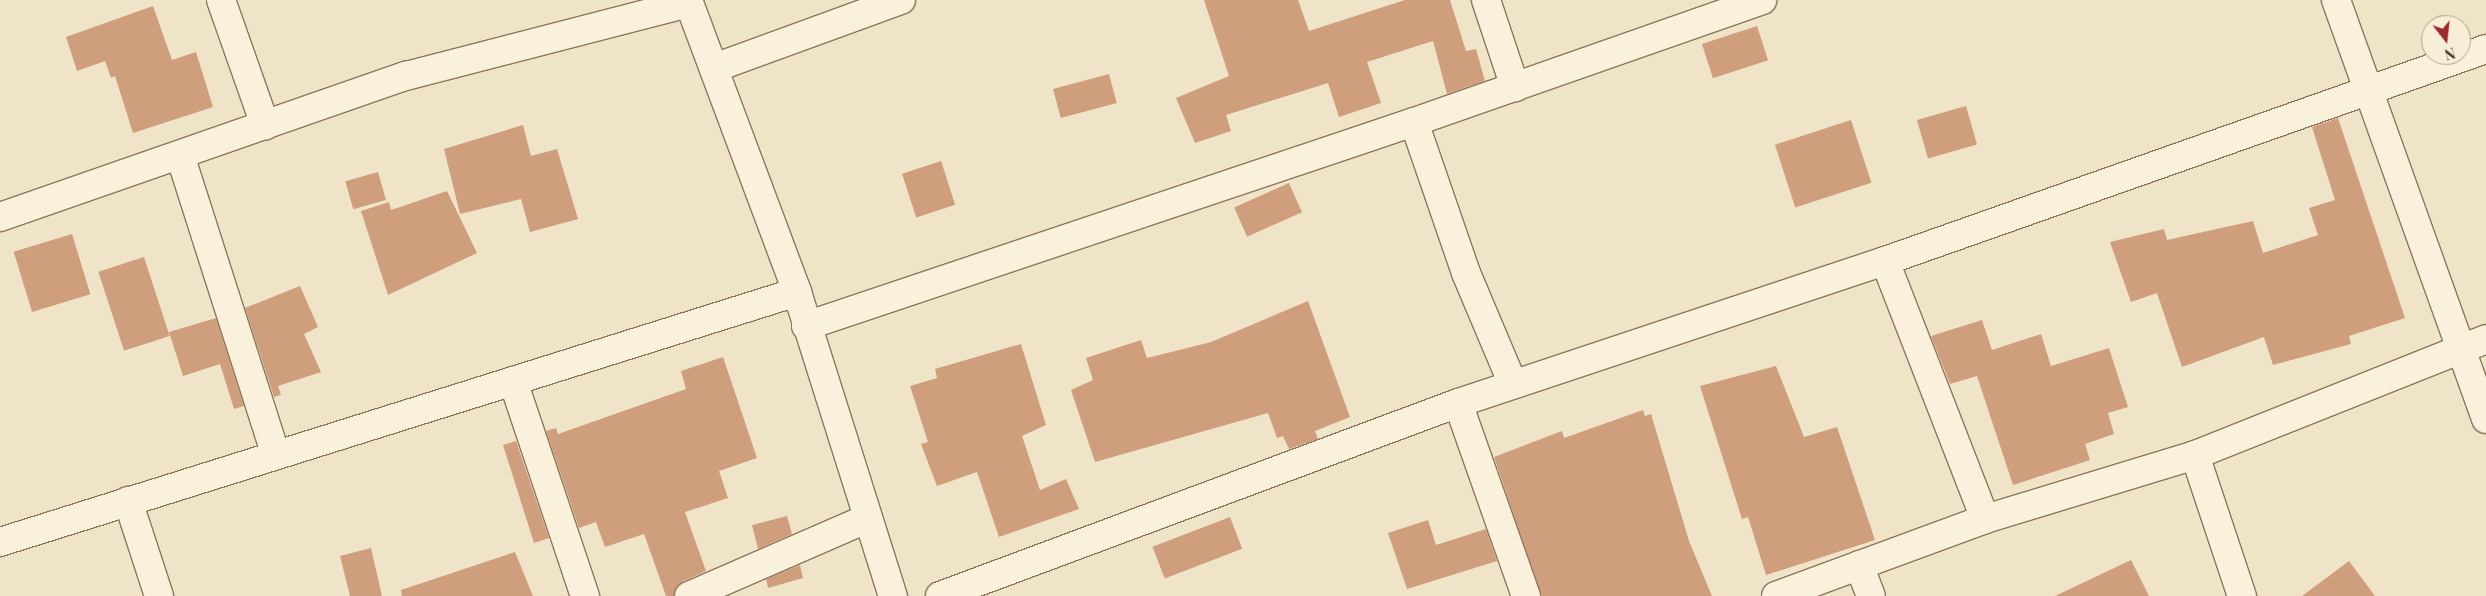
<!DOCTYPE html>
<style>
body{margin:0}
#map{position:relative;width:2486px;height:596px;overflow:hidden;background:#f0e4c8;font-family:"Playfair Display",serif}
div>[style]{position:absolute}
.building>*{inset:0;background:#cf9f7d;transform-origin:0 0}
.roads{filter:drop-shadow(1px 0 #8d765c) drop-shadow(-1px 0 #8d765c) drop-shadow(0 1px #8d765c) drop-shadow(0 -1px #8d765c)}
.minor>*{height:28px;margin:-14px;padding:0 14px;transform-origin:14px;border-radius:14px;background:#faf1dc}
span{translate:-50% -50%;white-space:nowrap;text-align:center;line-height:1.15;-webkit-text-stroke:5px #f7eed8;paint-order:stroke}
.north{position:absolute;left:2421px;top:15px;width:50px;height:50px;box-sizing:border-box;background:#f7eed8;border:1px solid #ada18e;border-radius:50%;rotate:164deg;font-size:14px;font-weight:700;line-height:20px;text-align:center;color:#3d2e20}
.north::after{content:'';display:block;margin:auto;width:18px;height:22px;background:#9e2a2b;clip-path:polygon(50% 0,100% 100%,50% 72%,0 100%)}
</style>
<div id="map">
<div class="building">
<div style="clip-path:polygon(1204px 0,1298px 0,1309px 31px,1405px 0,1450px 0,1466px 51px,1476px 49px,1485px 81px,1447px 94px,1433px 41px,1367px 62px,1381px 103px,1339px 117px,1328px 83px,1226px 115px,1231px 131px,1195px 143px,1176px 98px,1229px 76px)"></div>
<div style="clip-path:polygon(153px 6px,172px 60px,196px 52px,213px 107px,133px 133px,115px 76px,111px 78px,105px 61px,77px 71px,66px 37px)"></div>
<div style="left:1757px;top:26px;width:36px;height:58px;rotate:72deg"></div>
<div style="left:1109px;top:74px;width:30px;height:58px;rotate:75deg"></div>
<div style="left:1966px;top:106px;width:40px;height:51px;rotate:74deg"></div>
<div style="clip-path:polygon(2338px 118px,2405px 318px,2349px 336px,2351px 344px,2273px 365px,2264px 337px,2182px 367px,2157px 293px,2131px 302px,2110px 242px,2164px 229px,2167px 240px,2253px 221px,2263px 253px,2318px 235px,2309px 208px,2335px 200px,2312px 127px)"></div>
<div style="left:1851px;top:120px;width:66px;height:80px;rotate:72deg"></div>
<div style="clip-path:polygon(523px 125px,531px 156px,557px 149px,578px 219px,530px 232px,521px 199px,460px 214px,444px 149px)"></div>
<div style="left:941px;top:161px;width:46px;height:41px;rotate:72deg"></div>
<div style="left:378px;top:172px;width:29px;height:34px;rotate:74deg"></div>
<div style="left:1289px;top:183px;width:32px;height:60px;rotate:66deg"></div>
<div style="clip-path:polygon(447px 191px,477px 253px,388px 295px,361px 211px,389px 202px,391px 210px)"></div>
<div style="left:72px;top:234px;width:63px;height:61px;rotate:73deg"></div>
<div style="left:144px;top:257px;width:83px;height:48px;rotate:72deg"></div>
<div style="clip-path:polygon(300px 286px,318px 327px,304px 334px,321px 372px,278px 386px,281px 395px,274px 397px,245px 308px)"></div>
<div style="clip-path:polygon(1308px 301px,1350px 417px,1315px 431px,1318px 439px,1289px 449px,1283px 436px,1277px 438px,1268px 413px,1095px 462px,1071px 390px,1093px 380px,1086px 358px,1141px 340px,1147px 358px,1211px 342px)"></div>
<div style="clip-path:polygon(216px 318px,244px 406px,234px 409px,220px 364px,183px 376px,169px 332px)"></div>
<div style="clip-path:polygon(1982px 320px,1992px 350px,2041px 334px,2051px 366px,2109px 348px,2128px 407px,2108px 413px,2114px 434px,2085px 444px,2090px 460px,2013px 485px,1977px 376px,1950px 384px,1931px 336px)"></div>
<div style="clip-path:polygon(1021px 344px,1046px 425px,1022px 436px,1040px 490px,1066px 479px,1079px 509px,999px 537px,977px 472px,937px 486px,921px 444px,928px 442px,910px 386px,937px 378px,935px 369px)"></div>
<div style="clip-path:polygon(723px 357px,757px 458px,719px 471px,728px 498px,685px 512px,706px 571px,682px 582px,674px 596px,666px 596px,644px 534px,605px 547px,596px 522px,579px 528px,546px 431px,556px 428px,558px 434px,686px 389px,681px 371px)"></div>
<div style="clip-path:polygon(1776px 366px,1804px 437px,1837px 427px,1875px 540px,1766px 575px,1748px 517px,1742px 519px,1700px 386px)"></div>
<div style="clip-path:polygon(1643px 410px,1645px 416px,1651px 414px,1689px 541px,1712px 596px,1541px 596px,1494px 457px,1562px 431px,1564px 438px)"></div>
<div style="clip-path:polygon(516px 441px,549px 538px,534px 543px,503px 445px)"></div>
<div style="clip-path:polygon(787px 516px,792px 534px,758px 549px,752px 525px)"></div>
<div style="left:1230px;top:517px;width:34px;height:83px;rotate:69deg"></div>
<div style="clip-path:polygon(1428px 520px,1436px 545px,1486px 529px,1497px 561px,1407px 589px,1388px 533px)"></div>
<div style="clip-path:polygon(371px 548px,382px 596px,350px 596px,340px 556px)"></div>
<div style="clip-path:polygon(515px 552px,533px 596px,402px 596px,401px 590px)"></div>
<div style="clip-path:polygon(2131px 560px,2149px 596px,2055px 596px)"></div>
<div style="clip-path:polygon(2349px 561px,2375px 596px,2302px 596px)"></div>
<div style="clip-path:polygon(800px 565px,803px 578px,768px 588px,766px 579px)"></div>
</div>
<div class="roads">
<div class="minor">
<div style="left:221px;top:0;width:133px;rotate:70.6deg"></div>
<div style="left:688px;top:0;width:312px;rotate:69.5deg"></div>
<div style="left:797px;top:292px;width:319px;rotate:72.5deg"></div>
<div style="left:1486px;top:0;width:92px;rotate:71.6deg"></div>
<div style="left:2336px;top:0;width:445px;rotate:70.3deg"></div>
<div style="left:714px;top:68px;width:199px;rotate:-20deg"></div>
<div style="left:1414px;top:122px;width:160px;rotate:71deg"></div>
<div style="left:1466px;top:273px;width:121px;rotate:67.1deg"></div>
<div style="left:180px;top:155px;width:315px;rotate:72.3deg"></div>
<div style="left:0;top:217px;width:430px;rotate:-19.2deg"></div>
<div style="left:406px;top:76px;width:292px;rotate:-14.5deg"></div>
<div style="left:1885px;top:261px;width:277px;rotate:68.8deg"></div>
<div style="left:806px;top:326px;width:641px;rotate:-18.55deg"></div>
<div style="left:1414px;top:122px;width:369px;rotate:-19.3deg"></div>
<div style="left:513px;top:381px;width:227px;rotate:71.5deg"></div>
<div style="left:1458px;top:403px;width:205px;rotate:70.6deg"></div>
<div style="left:2195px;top:455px;width:149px;rotate:71.6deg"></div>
<div style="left:128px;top:501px;width:100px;rotate:71.9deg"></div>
<div style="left:0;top:542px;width:835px;rotate:-17.42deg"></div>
<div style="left:1859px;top:565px;width:33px;rotate:69deg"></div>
<div style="left:689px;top:596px;width:195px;rotate:-23.5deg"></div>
<div style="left:940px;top:596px;width:553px;rotate:-20.43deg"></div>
<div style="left:1458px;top:403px;width:450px;rotate:-18.4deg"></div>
<div style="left:1885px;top:261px;width:637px;rotate:-19.43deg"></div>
<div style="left:1776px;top:596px;width:223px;rotate:-20.2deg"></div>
<div style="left:1985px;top:519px;width:220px;rotate:-16.9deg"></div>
<div style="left:2195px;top:455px;width:313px;rotate:-21.7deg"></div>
</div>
</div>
<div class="north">N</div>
</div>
